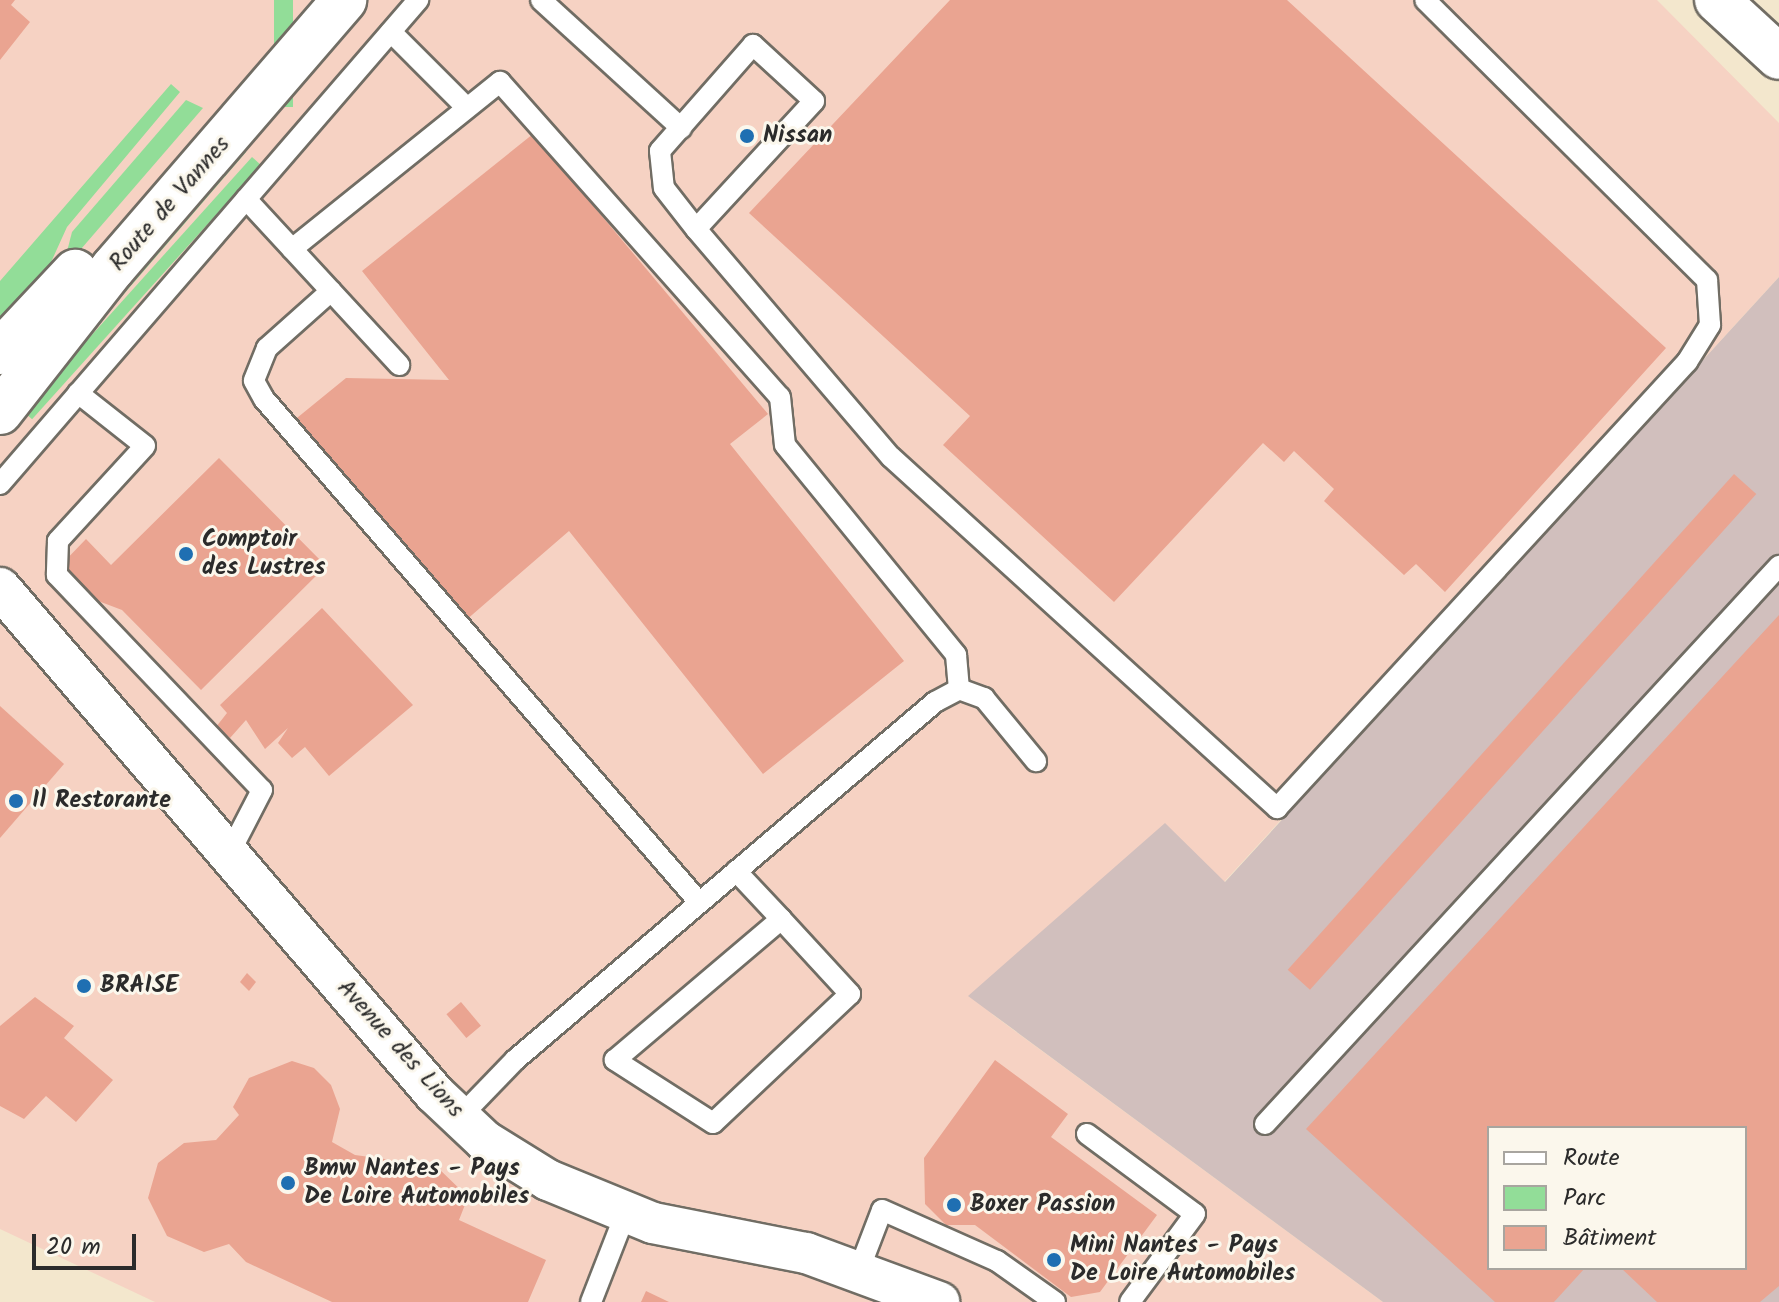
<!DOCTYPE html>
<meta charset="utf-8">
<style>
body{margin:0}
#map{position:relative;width:1779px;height:1302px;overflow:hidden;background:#f3e7cd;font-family:Kalam,sans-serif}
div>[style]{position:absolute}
.built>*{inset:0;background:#f6d2c3}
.industrial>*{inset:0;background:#d1bfbd}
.green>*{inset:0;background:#92dd98;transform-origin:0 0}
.building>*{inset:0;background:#eaa491;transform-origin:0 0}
.roads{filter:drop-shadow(2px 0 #716d64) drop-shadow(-2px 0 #716d64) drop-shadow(0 2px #716d64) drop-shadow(0 -2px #716d64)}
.lane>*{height:20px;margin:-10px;padding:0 10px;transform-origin:10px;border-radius:10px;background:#fff}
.street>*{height:40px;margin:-20px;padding:0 20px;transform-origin:20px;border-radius:20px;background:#fff}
.secondary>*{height:44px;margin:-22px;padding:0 22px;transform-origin:22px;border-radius:22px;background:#fff}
.dots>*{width:22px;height:22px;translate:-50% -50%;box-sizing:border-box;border:4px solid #fbf7ec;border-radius:50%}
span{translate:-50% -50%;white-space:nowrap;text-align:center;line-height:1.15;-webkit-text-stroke:6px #fbf7ec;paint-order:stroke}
.poi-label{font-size:24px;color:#2b2b2b;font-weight:700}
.left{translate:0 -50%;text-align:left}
.street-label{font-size:24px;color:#2b2b2b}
.legend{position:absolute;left:1487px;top:1126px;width:260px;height:144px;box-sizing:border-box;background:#fbf7ec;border:2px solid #a8a59f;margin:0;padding:10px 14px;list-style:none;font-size:24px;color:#2b2b2b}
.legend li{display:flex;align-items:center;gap:16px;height:40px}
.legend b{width:40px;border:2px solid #a8a59f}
.scale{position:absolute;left:32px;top:1234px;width:104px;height:36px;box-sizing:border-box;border:4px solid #2b2b2b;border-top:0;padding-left:10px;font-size:24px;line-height:28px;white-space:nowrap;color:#2b2b2b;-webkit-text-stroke:6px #fbf7ec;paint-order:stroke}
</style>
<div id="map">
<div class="built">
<div style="clip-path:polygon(0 0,1657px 0,1779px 123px,1779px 277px,1224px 882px,992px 1014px,1383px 1302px,155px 1302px,0 1229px)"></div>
</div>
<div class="industrial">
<div style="clip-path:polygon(evenodd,1779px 277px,1779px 1302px,1383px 1302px,968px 996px,1165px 823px,1225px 882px,1779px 277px,1489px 1128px,1745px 1128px,1745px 1268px,1489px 1268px,1489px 1128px)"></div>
</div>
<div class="green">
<div style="left:274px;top:0;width:19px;height:107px"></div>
<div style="clip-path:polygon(171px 84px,180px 92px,67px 227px,47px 271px,0 321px,0 281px)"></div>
<div style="clip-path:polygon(186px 100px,203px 108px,62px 271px,72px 232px)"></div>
<div style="clip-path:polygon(235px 142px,246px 152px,32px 401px)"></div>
<div style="left:252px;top:157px;width:12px;height:342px;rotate:42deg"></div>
</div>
<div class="building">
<div style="clip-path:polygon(0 0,15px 0,11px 5px,30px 22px,0 60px)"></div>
<div style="clip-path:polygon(950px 0,1287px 0,1666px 348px,1445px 592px,1416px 564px,1404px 575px,1324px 501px,1334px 489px,1294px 451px,1284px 462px,1263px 443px,1114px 602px,943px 445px,970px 416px,749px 213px)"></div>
<div style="clip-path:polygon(533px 134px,768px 414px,730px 444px,904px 661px,763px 774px,569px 531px,465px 621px,292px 422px,346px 378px,449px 380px,362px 271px)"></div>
<div style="clip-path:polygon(219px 458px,326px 566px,201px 690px,122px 610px,93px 599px,60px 566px,86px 539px,111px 565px)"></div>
<div style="left:1734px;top:474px;width:30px;height:667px;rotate:42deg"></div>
<div style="clip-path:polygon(322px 608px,413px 705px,329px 776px,305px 747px,292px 758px,278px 743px,288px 728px,265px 749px,246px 720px,230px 738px,216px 727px,227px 713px,220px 705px)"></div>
<div style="clip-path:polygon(1779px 615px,1779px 1286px,1760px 1302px,1657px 1302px,1621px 1268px,1745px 1268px,1745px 1128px,1489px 1128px,1489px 1268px,1585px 1268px,1554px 1302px,1495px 1302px,1306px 1129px)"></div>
<div style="clip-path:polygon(0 706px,64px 764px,0 838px)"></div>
<div style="clip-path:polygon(247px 973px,256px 982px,249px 991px,240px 982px)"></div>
<div style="clip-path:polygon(35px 997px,74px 1026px,64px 1038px,113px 1080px,76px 1122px,46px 1096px,24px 1119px,0 1106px,0 1026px)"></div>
<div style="left:461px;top:1002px;width:31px;height:19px;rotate:50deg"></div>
<div style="clip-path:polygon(995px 1060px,1068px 1114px,1051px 1137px,1157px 1215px,1100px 1292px,1071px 1297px,975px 1225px,946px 1225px,925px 1204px,924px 1158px)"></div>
<div style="clip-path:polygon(292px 1061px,314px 1068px,331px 1085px,340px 1109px,332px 1142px,355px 1155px,436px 1166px,468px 1197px,459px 1220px,546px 1260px,528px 1302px,332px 1302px,246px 1262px,229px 1244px,204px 1252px,167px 1236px,148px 1198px,158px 1163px,184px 1143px,216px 1140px,239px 1115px,233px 1107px,249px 1078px)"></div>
<div style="clip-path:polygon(646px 1291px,669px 1302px,641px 1302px)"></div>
</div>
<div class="roads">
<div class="lane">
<div style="left:541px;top:0;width:190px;rotate:42.4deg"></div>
<div style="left:391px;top:32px;width:103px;rotate:45deg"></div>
<div style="left:246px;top:199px;width:226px;rotate:47.3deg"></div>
<div style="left:696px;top:229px;width:174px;rotate:-47.3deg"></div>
<div style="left:814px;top:101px;width:83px;rotate:-137.4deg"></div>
<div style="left:753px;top:45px;width:141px;rotate:131.3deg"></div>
<div style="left:660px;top:151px;width:37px;rotate:84deg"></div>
<div style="left:664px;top:188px;width:52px;rotate:52deg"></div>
<div style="left:696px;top:229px;width:300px;rotate:49.5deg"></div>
<div style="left:891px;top:457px;width:522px;rotate:42.28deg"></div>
<div style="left:1277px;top:808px;width:606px;rotate:-47.41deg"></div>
<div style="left:1687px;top:362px;width:44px;rotate:-58.1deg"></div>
<div style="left:1710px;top:325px;width:45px;rotate:-93.8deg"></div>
<div style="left:1707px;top:280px;width:397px;rotate:-135.2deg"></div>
<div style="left:292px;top:249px;width:267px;rotate:-38.8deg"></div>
<div style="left:500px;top:82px;width:421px;rotate:48.4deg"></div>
<div style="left:780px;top:397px;width:48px;rotate:84.1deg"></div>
<div style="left:785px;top:445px;width:271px;rotate:50.8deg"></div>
<div style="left:956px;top:655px;width:34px;rotate:85deg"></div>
<div style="left:331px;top:291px;width:86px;rotate:138.3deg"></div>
<div style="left:267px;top:348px;width:35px;rotate:112deg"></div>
<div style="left:254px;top:381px;width:21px;rotate:61deg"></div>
<div style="left:264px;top:399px;width:665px;rotate:49.15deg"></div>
<div style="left:78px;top:393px;width:85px;rotate:38.3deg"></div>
<div style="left:145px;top:446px;width:129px;rotate:132.5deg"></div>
<div style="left:58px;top:541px;width:34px;rotate:92deg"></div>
<div style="left:57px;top:575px;width:297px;rotate:46.4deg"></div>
<div style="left:262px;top:790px;width:70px;rotate:117.3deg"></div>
<div style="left:0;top:484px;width:640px;rotate:-49.18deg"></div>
<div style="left:736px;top:871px;width:66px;rotate:46.8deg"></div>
<div style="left:781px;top:919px;width:102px;rotate:47.4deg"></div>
<div style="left:850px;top:994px;width:188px;rotate:136.7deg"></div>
<div style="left:713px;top:1123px;width:117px;rotate:-147.3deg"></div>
<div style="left:615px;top:1060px;width:218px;rotate:-40.3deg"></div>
<div style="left:460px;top:1117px;width:79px;rotate:-46deg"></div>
<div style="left:515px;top:1060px;width:552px;rotate:-40.44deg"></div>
<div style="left:935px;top:702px;width:27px;rotate:-28deg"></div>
<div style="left:959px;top:689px;width:27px;rotate:20deg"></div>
<div style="left:984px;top:698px;width:82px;rotate:50.5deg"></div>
<div style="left:1265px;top:1124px;width:759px;rotate:-47.35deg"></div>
<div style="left:1087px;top:1134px;width:134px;rotate:36.5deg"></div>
<div style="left:1195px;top:1214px;width:109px;rotate:126.5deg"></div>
<div style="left:859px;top:1270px;width:64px;rotate:-69deg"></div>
<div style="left:882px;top:1210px;width:126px;rotate:23.9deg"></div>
<div style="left:997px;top:1261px;width:71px;rotate:35.3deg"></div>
<div style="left:591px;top:1302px;width:97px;rotate:-68.7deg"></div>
</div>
<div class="street">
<div style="left:0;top:588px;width:666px;rotate:49.32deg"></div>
<div style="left:434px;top:1093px;width:70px;rotate:43.3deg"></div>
<div style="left:485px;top:1141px;width:74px;rotate:31.8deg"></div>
<div style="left:548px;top:1180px;width:113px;rotate:22.3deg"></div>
<div style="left:653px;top:1223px;width:156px;rotate:11.1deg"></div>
<div style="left:806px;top:1253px;width:142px;rotate:20.2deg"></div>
</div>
<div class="secondary">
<div style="left:1717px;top:0;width:84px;rotate:42.6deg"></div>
<div style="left:0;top:352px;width:110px;rotate:-46.8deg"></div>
<div style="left:0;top:412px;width:183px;rotate:-51.9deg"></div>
<div style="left:113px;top:268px;width:354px;rotate:-49.2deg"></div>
</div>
</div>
<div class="dots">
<div style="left:747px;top:136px;background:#1f6fb2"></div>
<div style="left:186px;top:554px;background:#1f6fb2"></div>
<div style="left:16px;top:801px;background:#1f6fb2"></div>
<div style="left:84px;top:986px;background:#1f6fb2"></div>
<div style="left:288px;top:1183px;background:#1f6fb2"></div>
<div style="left:954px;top:1205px;background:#1f6fb2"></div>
<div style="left:1054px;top:1260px;background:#1f6fb2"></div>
</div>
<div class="poi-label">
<span class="left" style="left:763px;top:136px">Nissan</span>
<span class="left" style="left:202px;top:554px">Comptoir<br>des Lustres</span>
<span class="left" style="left:32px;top:801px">Il Restorante</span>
<span class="left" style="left:100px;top:986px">BRAISE</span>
<span class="left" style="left:304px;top:1183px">Bmw Nantes - Pays<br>De Loire Automobiles</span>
<span class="left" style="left:970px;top:1205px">Boxer Passion</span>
<span class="left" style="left:1070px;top:1260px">Mini Nantes - Pays<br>De Loire Automobiles</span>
</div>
<div class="street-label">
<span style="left:170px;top:204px;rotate:-49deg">Route de Vannes</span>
<span style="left:400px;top:1049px;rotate:48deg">Avenue des Lions</span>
</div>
<ul class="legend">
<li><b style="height:10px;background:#fff"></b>Route</li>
<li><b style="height:22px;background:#92dd98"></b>Parc</li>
<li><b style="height:22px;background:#eaa491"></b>Bâtiment</li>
</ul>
<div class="scale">20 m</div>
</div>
